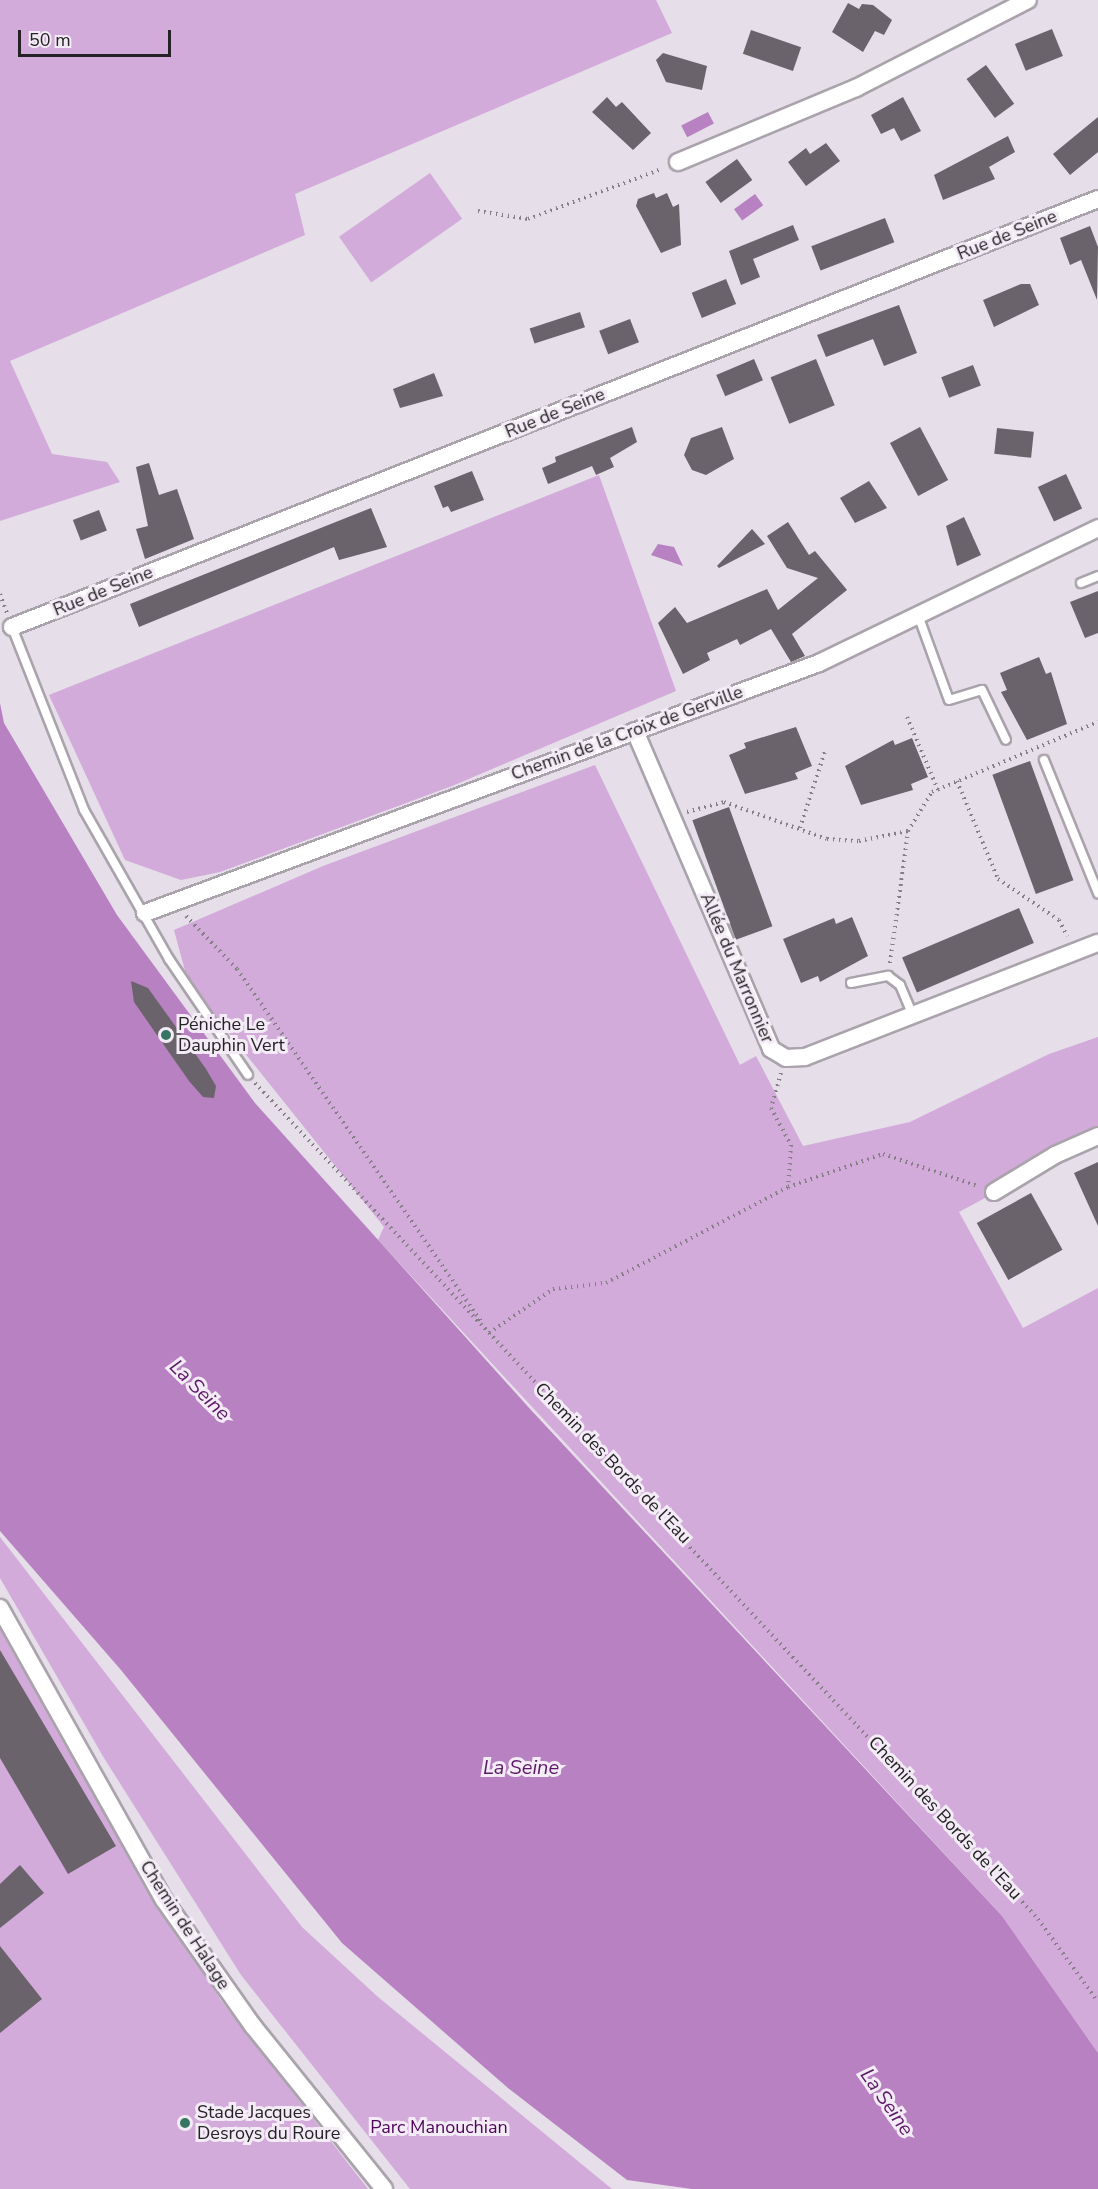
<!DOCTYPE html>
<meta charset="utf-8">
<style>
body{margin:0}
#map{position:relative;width:1098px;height:2189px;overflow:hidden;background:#e6dee8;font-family:"Nunito Sans",sans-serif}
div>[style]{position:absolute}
.green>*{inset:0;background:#d2abda;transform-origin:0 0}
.water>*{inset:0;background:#b881c2;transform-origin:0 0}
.building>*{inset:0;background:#6a636b;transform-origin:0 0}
.path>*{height:4px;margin-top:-2px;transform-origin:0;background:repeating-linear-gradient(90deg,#857f86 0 1.5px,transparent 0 6px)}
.roads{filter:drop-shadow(2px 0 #aaa3ac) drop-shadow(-2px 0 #aaa3ac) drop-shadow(0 2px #aaa3ac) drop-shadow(0 -2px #aaa3ac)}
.service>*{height:8px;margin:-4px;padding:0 4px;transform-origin:4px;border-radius:4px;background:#fff}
.minor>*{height:16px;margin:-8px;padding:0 8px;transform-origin:8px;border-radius:8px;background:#fff}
.dots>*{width:16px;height:16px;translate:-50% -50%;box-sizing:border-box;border:3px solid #f3ebf5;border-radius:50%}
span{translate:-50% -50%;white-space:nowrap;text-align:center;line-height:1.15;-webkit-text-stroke:6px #f3ebf5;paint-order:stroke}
.street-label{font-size:18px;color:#252225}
.poi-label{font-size:18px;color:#252225}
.left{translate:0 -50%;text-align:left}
.park-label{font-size:18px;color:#4e055a}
.water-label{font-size:20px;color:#5c1968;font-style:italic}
.scale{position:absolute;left:18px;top:30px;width:153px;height:27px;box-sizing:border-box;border:3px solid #252225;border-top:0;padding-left:8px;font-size:18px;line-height:21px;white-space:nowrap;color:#252225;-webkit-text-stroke:4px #f3ebf5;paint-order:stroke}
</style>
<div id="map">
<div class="green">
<div style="clip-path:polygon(0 0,656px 0,672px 33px,295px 194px,305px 235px,10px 361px,52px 454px,107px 462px,120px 482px,0 521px)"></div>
<div style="left:430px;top:173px;width:56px;height:111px;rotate:55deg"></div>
<div style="clip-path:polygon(599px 475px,676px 691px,452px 786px,220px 872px,181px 880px,125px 860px,49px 695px)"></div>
<div style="clip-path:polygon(595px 765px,740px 1065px,756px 1056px,803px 1146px,910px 1122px,1049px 1054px,1098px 1037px,1098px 1126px,1061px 1157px,959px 1212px,1023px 1328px,1098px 1288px,1098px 2053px,1002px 1916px,378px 1240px,384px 1227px,188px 982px,174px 930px,323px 866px)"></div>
<div style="clip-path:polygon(0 1537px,302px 1927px,378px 1997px,612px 2189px,410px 2189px,241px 1975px,104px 1758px,0 1578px)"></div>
<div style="clip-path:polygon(0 1628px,220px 1999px,368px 2189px,0 2189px)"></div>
</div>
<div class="water">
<div style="left:708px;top:112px;width:13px;height:30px;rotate:63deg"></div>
<div style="left:755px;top:194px;width:14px;height:26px;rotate:54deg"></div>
<div style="clip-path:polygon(658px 544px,674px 547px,683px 566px,651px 555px)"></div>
<div style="clip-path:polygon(0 703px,4px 723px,117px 915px,255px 1103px,531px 1410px,1002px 1916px,1098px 2053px,1098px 2189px,692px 2189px,627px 2180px,508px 2088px,342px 1943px,121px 1670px,0 1531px)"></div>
</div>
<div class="building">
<div style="clip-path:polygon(848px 3px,859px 9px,862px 4px,873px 5px,892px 20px,884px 35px,875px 31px,863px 52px,832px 32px)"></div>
<div style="left:1052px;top:29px;width:29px;height:40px;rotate:68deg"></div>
<div style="left:751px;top:30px;width:53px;height:25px;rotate:19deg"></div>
<div style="clip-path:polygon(663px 53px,707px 66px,702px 90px,666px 82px,656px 60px)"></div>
<div style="left:986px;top:65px;width:48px;height:24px;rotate:54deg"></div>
<div style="clip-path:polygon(607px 97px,616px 107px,622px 102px,651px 133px,633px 150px,592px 112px)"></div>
<div style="clip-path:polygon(903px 97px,921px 131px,901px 141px,894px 128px,881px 134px,871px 115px)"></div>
<div style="clip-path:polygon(1098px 117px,1098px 152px,1070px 175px,1053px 154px)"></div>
<div style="clip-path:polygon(1008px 136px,1015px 152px,989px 167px,995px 179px,943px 200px,934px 175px)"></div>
<div style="clip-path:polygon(826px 143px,840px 161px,806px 186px,788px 162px,806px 148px,810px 154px)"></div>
<div style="left:737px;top:159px;width:26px;height:39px;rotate:54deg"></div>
<div style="clip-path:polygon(654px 193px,656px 198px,667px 193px,673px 207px,679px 204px,681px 245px,661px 253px,636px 206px,638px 199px)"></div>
<div style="left:885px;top:218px;width:26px;height:79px;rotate:69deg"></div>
<div style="clip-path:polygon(793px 225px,799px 240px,753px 259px,760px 277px,741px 285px,729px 251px)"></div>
<div style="clip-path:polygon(1090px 226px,1098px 247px,1097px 300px,1081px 260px,1070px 265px,1060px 238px)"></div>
<div style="left:726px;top:279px;width:27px;height:37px;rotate:68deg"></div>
<div style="clip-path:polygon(1021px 284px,1030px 284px,1039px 305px,994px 327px,983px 300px)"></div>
<div style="clip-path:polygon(899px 305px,917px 353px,884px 366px,873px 339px,826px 357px,817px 335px)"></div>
<div style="left:580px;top:312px;width:16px;height:53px;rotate:72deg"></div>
<div style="left:630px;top:319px;width:25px;height:33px;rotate:69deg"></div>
<div style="left:754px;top:359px;width:23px;height:41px;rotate:67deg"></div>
<div style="left:816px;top:359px;width:50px;height:49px;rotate:68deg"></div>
<div style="left:973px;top:365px;width:22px;height:34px;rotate:69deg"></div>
<div style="clip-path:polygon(434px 373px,443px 396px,400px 408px,393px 389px)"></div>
<div style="clip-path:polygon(632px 427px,637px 442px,610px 458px,614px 467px,596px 475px,592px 466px,548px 484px,542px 468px,556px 462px,555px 457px)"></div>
<div style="clip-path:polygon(722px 427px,734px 459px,706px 475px,692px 470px,684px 455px,691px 438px)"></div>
<div style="left:920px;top:427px;width:60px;height:34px;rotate:62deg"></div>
<div style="left:997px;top:428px;width:37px;height:26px;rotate:6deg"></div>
<div style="clip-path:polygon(149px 463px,159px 495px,177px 489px,194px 539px,145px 559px,136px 529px,148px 526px,136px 467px)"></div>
<div style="clip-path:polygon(472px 471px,484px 500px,451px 512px,448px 506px,443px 508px,434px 486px)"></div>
<div style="left:1066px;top:474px;width:38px;height:31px;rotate:65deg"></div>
<div style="clip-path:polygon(869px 481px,887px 508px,855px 523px,840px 498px)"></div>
<div style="clip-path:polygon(371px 508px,387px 547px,339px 560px,334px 547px,139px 627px,130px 604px)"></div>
<div style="left:99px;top:510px;width:22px;height:28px;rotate:69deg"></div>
<div style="clip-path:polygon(964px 517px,981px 555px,957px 566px,946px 526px)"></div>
<div style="clip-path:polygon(788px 522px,809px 555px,815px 551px,847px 590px,792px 634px,805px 656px,791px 662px,771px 629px,740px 645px,737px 639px,707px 653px,710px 660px,683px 674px,658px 623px,675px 607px,687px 623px,767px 589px,778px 610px,818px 578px,787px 568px,767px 536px)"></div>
<div style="clip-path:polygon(752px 529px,765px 544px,719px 568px,717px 566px)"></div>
<div style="clip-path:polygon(1098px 591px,1098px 633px,1085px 638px,1070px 602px)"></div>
<div style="clip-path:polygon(1039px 657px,1046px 674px,1051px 672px,1067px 724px,1027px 740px,1001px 692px,1007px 690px,1000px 673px)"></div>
<div style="clip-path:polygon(796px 727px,812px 766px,795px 773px,798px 779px,745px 794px,729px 755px,746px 748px,744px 743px)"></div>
<div style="clip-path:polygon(912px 738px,928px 777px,911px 784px,913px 790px,861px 805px,845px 766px,893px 740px,895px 745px)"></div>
<div style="left:1030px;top:761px;width:127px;height:40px;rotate:70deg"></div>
<div style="left:729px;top:807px;width:127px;height:39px;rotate:70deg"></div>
<div style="left:1019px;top:908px;width:38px;height:127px;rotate:67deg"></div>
<div style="clip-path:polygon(852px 917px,868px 956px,820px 982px,818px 976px,801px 983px,783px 939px,834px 918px,836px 924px)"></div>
<div style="clip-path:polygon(131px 981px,148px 988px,206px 1069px,216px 1086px,214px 1098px,203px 1097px,189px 1081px,134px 1002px)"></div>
<div style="clip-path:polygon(1098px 1162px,1098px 1226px,1074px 1173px)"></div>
<div style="left:1031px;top:1193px;width:65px;height:62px;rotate:61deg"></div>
<div style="clip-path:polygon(0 1650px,116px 1846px,68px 1874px,0 1758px)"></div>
<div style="clip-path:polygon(20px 1865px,44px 1893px,0 1928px,0 1884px)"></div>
<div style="clip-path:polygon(0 1946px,42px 1999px,0 2033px)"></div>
</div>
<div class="path">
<div style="left:478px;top:211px;width:51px;rotate:9.1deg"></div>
<div style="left:528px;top:219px;width:143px;rotate:-20.5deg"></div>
<div style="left:0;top:594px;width:20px;rotate:70deg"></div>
<div style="left:907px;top:717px;width:79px;rotate:67deg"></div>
<div style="left:957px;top:781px;width:106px;rotate:67.3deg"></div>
<div style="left:998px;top:879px;width:73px;rotate:33.9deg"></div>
<div style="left:1059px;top:920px;width:18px;rotate:63deg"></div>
<div style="left:687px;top:812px;width:38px;rotate:-15deg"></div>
<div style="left:724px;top:802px;width:109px;rotate:19.8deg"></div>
<div style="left:827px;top:839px;width:32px;rotate:4deg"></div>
<div style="left:859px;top:841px;width:50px;rotate:-11.5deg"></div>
<div style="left:800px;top:828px;width:81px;rotate:-72deg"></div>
<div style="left:186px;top:916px;width:74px;rotate:46.1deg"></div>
<div style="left:237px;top:969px;width:432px;rotate:55.3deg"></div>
<div style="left:890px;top:963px;width:133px;rotate:-82.2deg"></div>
<div style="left:908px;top:831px;width:46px;rotate:-58.4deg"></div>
<div style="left:932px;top:792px;width:180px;rotate:-22.9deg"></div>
<div style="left:781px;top:1073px;width:36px;rotate:106deg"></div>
<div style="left:771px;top:1108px;width:42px;rotate:61.6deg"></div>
<div style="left:791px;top:1145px;width:42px;rotate:94.1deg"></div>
<div style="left:255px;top:1083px;width:1145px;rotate:46.87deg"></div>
<div style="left:1038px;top:1919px;width:102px;rotate:54.1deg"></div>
<div style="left:489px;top:1333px;width:78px;rotate:-34.5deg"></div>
<div style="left:553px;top:1289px;width:53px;rotate:-6.5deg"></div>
<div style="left:606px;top:1283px;width:206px;rotate:-27.8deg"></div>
<div style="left:788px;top:1187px;width:101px;rotate:-19.2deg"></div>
<div style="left:883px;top:1154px;width:100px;rotate:18.6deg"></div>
</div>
<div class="roads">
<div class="service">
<div style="left:1081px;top:583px;width:18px;rotate:-22deg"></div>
<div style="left:918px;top:615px;width:90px;rotate:70deg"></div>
<div style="left:949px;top:700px;width:34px;rotate:-17deg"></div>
<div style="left:982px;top:690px;width:55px;rotate:64.4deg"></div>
<div style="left:12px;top:627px;width:197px;rotate:68.5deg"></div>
<div style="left:84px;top:810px;width:172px;rotate:60.3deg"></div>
<div style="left:169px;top:959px;width:140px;rotate:55.7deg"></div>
<div style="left:1044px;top:760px;width:144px;rotate:67.9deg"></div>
<div style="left:851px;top:983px;width:38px;rotate:-11deg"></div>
<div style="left:888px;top:976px;width:15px;rotate:37deg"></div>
<div style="left:900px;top:985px;width:33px;rotate:67deg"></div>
</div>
<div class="minor">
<div style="left:678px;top:162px;width:193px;rotate:-22.6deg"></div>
<div style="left:856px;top:88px;width:193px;rotate:-27.1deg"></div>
<div style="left:12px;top:627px;width:1167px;rotate:-21.51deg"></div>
<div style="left:635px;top:731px;width:346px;rotate:66.8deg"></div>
<div style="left:771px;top:1049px;width:17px;rotate:31deg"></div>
<div style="left:786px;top:1058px;width:19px;rotate:-3deg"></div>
<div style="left:805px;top:1057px;width:314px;rotate:-21.3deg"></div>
<div style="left:145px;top:913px;width:719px;rotate:-20.35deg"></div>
<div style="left:819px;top:663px;width:310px;rotate:-25.8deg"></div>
<div style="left:994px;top:1192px;width:71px;rotate:-31.2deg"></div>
<div style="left:1055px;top:1155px;width:47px;rotate:-23.8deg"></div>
<div style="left:0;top:1608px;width:335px;rotate:60.7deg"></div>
<div style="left:164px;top:1900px;width:154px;rotate:54.8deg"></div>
<div style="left:253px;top:2026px;width:209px;rotate:51.2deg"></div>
</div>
</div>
<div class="dots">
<div style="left:166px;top:1035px;background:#367562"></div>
<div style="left:185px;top:2123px;background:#367562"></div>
</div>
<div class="street-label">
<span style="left:1007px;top:235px;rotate:-22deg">Rue de Seine</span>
<span style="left:555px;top:413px;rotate:-22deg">Rue de Seine</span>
<span style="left:103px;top:591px;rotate:-22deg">Rue de Seine</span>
<span style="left:627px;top:733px;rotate:-20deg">Chemin de la Croix de Gerville</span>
<span style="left:737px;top:968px;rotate:67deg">Allée du Marronnier</span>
<span style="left:613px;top:1463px;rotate:46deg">Chemin des Bords de l’Eau</span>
<span style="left:945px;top:1818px;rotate:47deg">Chemin des Bords de l’Eau</span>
<span style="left:185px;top:1925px;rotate:57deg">Chemin de Halage</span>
</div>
<div class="poi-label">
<span class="left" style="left:178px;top:1035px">Péniche Le<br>Dauphin Vert</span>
<span class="left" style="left:197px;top:2123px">Stade Jacques<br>Desroys du Roure</span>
</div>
<div class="park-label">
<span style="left:439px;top:2127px">Parc Manouchian</span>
</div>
<div class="water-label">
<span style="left:200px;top:1390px;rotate:45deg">La Seine</span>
<span style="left:521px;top:1767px">La Seine</span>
<span style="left:887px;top:2102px;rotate:55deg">La Seine</span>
</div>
<div class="scale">50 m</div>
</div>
